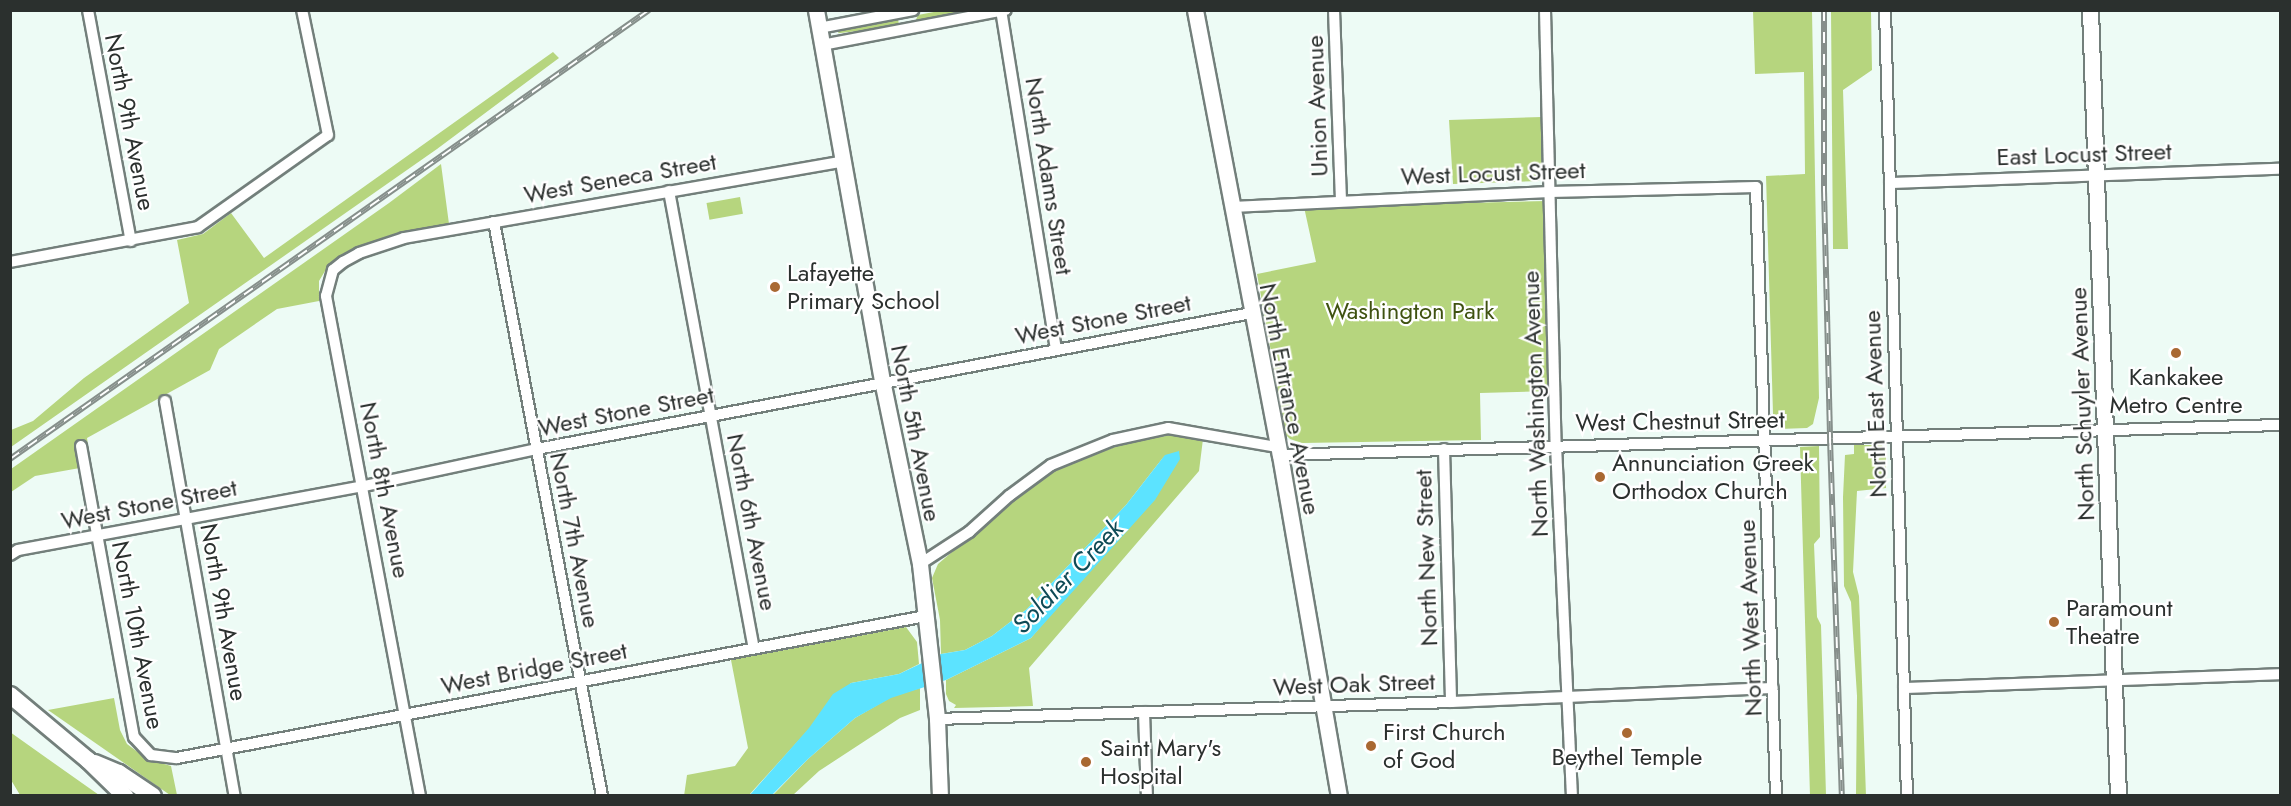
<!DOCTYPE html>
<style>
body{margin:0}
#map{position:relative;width:2291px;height:806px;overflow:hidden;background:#edfbf5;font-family:Jost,sans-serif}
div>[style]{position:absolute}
.green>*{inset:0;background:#b6d57e;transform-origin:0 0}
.water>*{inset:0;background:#5ce3ff}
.roads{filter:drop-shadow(2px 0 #737f7b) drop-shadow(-2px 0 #737f7b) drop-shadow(0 2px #737f7b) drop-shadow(0 -2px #737f7b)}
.street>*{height:10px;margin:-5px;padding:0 5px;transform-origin:5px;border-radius:5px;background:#fff}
.secondary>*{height:15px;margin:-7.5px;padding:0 7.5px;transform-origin:7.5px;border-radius:7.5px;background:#fff}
.primary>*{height:16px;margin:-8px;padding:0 8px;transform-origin:8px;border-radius:8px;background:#fff}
.rail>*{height:6px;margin-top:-3px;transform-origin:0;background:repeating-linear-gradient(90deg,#fff 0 11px,#868f8b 0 22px);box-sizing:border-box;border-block:2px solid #868f8b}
.dots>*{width:16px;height:16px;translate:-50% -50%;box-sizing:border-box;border:3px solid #fff;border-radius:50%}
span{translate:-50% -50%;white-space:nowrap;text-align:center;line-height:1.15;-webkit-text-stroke:4.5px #fff;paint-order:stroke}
.street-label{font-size:24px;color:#2b302e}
.poi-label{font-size:24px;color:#2b302e}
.left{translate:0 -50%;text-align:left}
.park-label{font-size:24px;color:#3f5211}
.water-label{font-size:26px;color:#0e4a56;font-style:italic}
.frame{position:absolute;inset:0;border:12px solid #2b302e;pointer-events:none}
</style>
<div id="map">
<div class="green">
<div style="clip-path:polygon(939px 11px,976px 11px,915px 22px,918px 15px)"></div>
<div style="clip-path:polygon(1753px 11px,1812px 11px,1819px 398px,1813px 424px,1807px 428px,1779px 429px,1773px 414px,1766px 176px,1805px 174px,1804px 72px,1755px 74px)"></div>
<div style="clip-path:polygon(1831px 11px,1871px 11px,1872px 70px,1843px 90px,1848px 249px,1833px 249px)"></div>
<div style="left:898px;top:18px;width:8px;height:61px;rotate:83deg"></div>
<div style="clip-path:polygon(553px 52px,559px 58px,437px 149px,11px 447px,11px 430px,33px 421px,84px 378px,189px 303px,177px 240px,203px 234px,231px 213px,264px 258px)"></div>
<div style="clip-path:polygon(1542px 117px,1542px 176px,1539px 181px,1453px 184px,1449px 120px)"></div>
<div style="clip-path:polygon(441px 164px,449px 224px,391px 235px,360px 246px,325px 271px,319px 281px,319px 301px,277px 309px,219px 349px,210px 370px,87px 438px,91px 466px,35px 476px,11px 492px,11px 469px,389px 203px)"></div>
<div style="left:740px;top:197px;width:17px;height:34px;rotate:80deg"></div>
<div style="clip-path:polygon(1546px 201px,1550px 391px,1480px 393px,1481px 440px,1302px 443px,1290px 439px,1286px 435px,1257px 274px,1316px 262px,1304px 207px)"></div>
<div style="clip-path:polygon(1172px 435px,1203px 439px,1199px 471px,1029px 668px,1033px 706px,954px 708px,956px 705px,949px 701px,946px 694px,946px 680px,1031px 638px,1064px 599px,1165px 455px,1126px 505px,1027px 609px,992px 636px,965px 650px,941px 654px,940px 620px,932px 578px,938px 564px,1023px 491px,1054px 469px,1129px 442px)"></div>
<div style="clip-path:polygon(1854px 445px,1882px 445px,1886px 454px,1886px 488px,1857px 491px,1853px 572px,1859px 596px,1866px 796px,1856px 795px,1857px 696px,1851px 602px,1844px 586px,1843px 497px,1845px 455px,1854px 454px)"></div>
<div style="clip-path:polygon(1819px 446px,1820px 537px,1814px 544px,1817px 617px,1821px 625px,1826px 795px,1810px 796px,1800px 447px)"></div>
<div style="clip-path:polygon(906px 627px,917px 642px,919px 664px,899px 674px,851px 683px,749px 795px,684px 796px,687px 775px,735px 766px,748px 748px,731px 660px)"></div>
<div style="clip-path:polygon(920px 688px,920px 710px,900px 718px,819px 771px,793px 795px,772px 796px,808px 759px,855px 718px,891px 697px)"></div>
<div style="clip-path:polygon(114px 698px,120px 730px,127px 744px,147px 759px,171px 766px,177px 795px,170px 795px,48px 710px)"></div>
<div style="clip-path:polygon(10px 732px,48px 759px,99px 795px,20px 795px,11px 780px)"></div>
</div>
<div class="water">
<div style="clip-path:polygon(1179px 451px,1180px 459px,1155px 500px,1031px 638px,946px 680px,891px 698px,855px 718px,808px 759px,772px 795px,749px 796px,809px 728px,833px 694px,851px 683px,899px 674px,941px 654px,965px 650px,992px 636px,1027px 609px,1126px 505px,1165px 455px)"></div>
</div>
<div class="roads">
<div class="street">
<div style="left:88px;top:10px;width:235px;rotate:79.5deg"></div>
<div style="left:1001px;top:10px;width:343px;rotate:80.8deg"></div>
<div style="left:1334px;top:10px;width:190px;rotate:87.9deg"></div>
<div style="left:1545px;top:10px;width:435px;rotate:88.6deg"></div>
<div style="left:1556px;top:445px;width:351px;rotate:87.4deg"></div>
<div style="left:1885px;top:10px;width:786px;rotate:88.4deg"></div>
<div style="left:819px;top:28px;width:96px;rotate:-10.8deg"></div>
<div style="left:822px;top:45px;width:187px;rotate:-10.8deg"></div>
<div style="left:1890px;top:183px;width:390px;rotate:-2.1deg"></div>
<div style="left:669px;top:191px;width:465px;rotate:79.5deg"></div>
<div style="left:1232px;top:207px;width:318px;rotate:-2.7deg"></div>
<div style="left:1550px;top:192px;width:206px;rotate:-1.4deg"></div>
<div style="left:1756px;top:187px;width:609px;rotate:88.12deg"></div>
<div style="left:494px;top:222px;width:584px;rotate:79.34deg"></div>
<div style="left:10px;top:262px;width:191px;rotate:-10.5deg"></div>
<div style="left:198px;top:227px;width:159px;rotate:-35.3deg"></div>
<div style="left:328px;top:135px;width:128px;rotate:-101.7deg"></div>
<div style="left:165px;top:401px;width:401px;rotate:80deg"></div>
<div style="left:81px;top:446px;width:296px;rotate:79.7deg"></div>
<div style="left:134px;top:737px;width:25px;rotate:47deg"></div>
<div style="left:151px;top:755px;width:26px;rotate:7deg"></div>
<div style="left:177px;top:758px;width:762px;rotate:-10.74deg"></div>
<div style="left:1444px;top:449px;width:253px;rotate:88.4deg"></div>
<div style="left:1280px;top:455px;width:1000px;rotate:-1.72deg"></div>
<div style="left:10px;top:555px;width:9px;rotate:-32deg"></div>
<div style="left:18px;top:550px;width:352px;rotate:-10.5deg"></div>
<div style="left:364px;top:486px;width:177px;rotate:-12.1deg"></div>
<div style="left:537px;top:449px;width:727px;rotate:-10.78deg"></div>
<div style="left:920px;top:564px;width:59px;rotate:-33.1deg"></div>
<div style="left:969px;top:532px;width:54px;rotate:-42deg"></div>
<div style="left:1009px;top:496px;width:52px;rotate:-36.4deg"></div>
<div style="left:1051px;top:465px;width:67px;rotate:-22deg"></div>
<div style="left:1113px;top:440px;width:56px;rotate:-12.3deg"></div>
<div style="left:1168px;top:428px;width:111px;rotate:9.9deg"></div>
<div style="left:1904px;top:688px;width:376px;rotate:-2.1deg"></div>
<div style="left:1144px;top:712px;width:84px;rotate:88deg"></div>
<div style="left:937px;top:719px;width:514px;rotate:-1.89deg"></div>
<div style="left:1451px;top:702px;width:322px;rotate:-2.5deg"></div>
<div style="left:420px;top:796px;width:509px;rotate:-100.65deg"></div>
<div style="left:326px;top:296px;width:27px;rotate:-75deg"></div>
<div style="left:333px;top:270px;width:13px;rotate:-39deg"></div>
<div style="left:343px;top:262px;width:18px;rotate:-29deg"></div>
<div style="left:359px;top:253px;width:47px;rotate:-18.4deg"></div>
<div style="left:404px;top:238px;width:446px;rotate:-9.9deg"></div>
</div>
<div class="secondary">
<div style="left:816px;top:10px;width:381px;rotate:79.9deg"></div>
<div style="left:883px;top:385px;width:183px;rotate:78.3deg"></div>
<div style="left:920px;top:564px;width:156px;rotate:83.7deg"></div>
<div style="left:937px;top:719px;width:77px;rotate:87.8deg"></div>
<div style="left:1195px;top:10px;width:453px;rotate:79.2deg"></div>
<div style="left:1280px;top:455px;width:346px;rotate:80.2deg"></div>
<div style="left:2090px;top:10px;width:786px;rotate:87.96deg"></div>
</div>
<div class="primary">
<div style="left:10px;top:695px;width:102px;rotate:39.8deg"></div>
<div style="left:88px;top:760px;width:52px;rotate:44.2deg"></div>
<div style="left:95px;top:763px;width:26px;rotate:23deg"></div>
<div style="left:119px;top:773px;width:41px;rotate:34.1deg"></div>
</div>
</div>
<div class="rail">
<div style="left:1824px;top:10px;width:180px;rotate:90deg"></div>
<div style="left:1824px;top:190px;width:249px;rotate:88.6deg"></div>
<div style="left:1830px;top:439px;width:357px;rotate:88.1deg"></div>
<div style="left:10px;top:459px;width:781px;rotate:-35.09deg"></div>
</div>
<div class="dots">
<div style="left:775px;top:287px;background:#a96832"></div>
<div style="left:2176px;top:353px;background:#a96832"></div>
<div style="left:1600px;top:477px;background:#a96832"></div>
<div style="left:2054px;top:622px;background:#a96832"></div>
<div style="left:1627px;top:733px;background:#a96832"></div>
<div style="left:1371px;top:746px;background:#a96832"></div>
<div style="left:1086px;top:762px;background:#a96832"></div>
</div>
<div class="street-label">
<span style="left:1317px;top:106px;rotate:-92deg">Union Avenue</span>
<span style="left:130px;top:122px;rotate:79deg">North 9th Avenue</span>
<span style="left:2084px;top:154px;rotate:-2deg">East Locust Street</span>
<span style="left:1493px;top:173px;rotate:-2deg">West Locust Street</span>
<span style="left:1049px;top:176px;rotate:81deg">North Adams Street</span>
<span style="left:620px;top:178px;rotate:-10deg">West Seneca Street</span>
<span style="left:1103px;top:319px;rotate:-11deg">West Stone Street</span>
<span style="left:1290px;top:399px;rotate:79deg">North Entrance Avenue</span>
<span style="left:1535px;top:404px;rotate:-92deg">North Washington Avenue</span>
<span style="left:1875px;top:404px;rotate:-92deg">North East Avenue</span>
<span style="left:2082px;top:404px;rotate:-92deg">North Schuyler Avenue</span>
<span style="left:626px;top:411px;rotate:-11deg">West Stone Street</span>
<span style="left:1680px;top:421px;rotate:-1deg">West Chestnut Street</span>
<span style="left:916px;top:433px;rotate:79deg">North 5th Avenue</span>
<span style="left:385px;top:490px;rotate:79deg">North 8th Avenue</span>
<span style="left:149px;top:504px;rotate:-11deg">West Stone Street</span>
<span style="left:752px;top:522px;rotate:79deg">North 6th Avenue</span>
<span style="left:575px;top:540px;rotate:79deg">North 7th Avenue</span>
<span style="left:1426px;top:558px;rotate:-92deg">North New Street</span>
<span style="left:224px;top:612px;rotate:80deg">North 9th Avenue</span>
<span style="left:1750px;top:618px;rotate:-92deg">North West Avenue</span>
<span style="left:138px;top:635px;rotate:79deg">North 10th Avenue</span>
<span style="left:534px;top:668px;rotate:-11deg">West Bridge Street</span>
<span style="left:1354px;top:684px;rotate:-2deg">West Oak Street</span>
</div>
<div class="poi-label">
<span class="left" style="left:787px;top:287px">Lafayette<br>Primary School</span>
<span style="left:2176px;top:391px">Kankakee<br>Metro Centre</span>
<span class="left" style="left:1612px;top:477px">Annunciation Greek<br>Orthodox Church</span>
<span class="left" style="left:2066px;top:622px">Paramount<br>Theatre</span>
<span class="left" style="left:1383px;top:746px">First Church<br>of God</span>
<span class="left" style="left:1100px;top:762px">Saint Mary's<br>Hospital</span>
<span style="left:1627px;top:757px">Beythel Temple</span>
</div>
<div class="park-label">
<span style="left:1410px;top:311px">Washington Park</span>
</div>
<div class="water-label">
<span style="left:1068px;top:577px;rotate:-46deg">Soldier Creek</span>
</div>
<div class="frame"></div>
</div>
